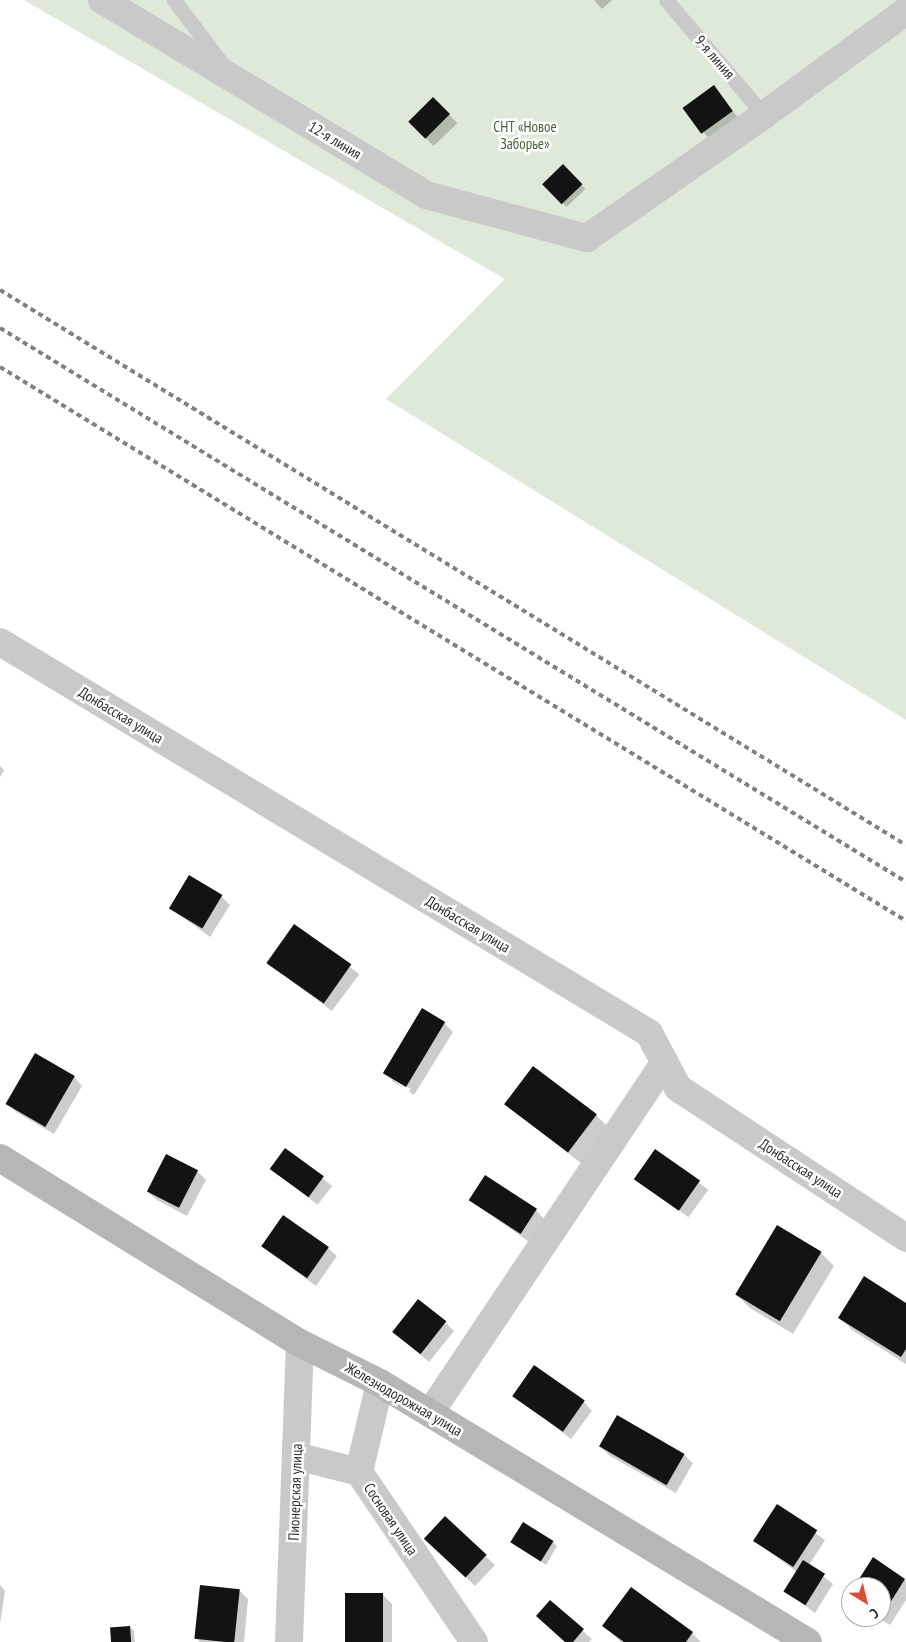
<!DOCTYPE html>
<meta charset="utf-8">
<style>
body{margin:0}
#map{position:relative;width:906px;height:1642px;overflow:hidden;background:#fff;font-family:"PT Sans Narrow",sans-serif}
div>[style]{position:absolute}
.green>*{inset:0;background:#dfe9da}
.shadow>*{inset:0;background:#0003;transform-origin:0 0}
.building>*{inset:0;background:#131313;transform-origin:0 0}
.lane>*{height:15px;margin:-7.5px;padding:0 7.5px;transform-origin:7.5px;border-radius:7.5px;background:#c9c9c9}
.street>*{height:28px;margin:-14px;padding:0 14px;transform-origin:14px;border-radius:14px;background:#c9c9c9}
.secondary>*{height:28px;margin:-14px;padding:0 14px;transform-origin:14px;border-radius:14px;background:#b6b6b6}
.rail>*{height:4px;margin-top:-2px;transform-origin:0;background:repeating-linear-gradient(90deg,#818181 0 5px,transparent 0 9px)}
span{translate:-50% -50%;white-space:nowrap;text-align:center;line-height:1.15;-webkit-text-stroke:5px #fff;paint-order:stroke}
.street-label{font-size:15px;color:#2c2c2c}
.park-label{font-size:15px;color:#47633d}
.north{position:absolute;left:841px;top:1577px;width:50px;height:50px;box-sizing:border-box;background:#fff;border:1px solid #ababab;border-radius:50%;rotate:144deg;font-size:14px;font-weight:700;line-height:20px;text-align:center;color:#2c2c2c}
.north::after{content:'';display:block;margin:auto;width:18px;height:22px;background:#d74f3a;clip-path:polygon(50% 0,100% 100%,50% 72%,0 100%)}
</style>
<div id="map">
<div class="green">
<div style="clip-path:polygon(24px 0,906px 0,906px 720px,386px 399px,505px 279px)"></div>
</div>
<div class="shadow">
<div style="clip-path:polygon(594px 0,612px 0,602px 9px)"></div>
<div style="left:714px;top:87px;width:42px;height:36px;rotate:52deg"></div>
<div style="left:433px;top:98px;width:35px;height:33px;rotate:46deg"></div>
<div style="left:563px;top:166px;width:32px;height:26px;rotate:46deg"></div>
<div style="clip-path:polygon(0 766px,4px 770px,0 777px)"></div>
<div style="clip-path:polygon(221px 896px,230px 905px,210px 937px,170px 908px)"></div>
<div style="left:294px;top:925px;width:82px;height:46px;rotate:37deg"></div>
<div style="clip-path:polygon(evenodd,444px 1023px,453px 1032px,414px 1095px,384px 1073px,444px 1023px,392px 1078px,411px 1089px,409px 1091px,392px 1081px,392px 1078px)"></div>
<div style="clip-path:polygon(74px 1077px,82px 1086px,54px 1134px,16px 1112px,7px 1103px)"></div>
<div style="clip-path:polygon(506px 1105px,596px 1115px,609px 1128px,582px 1164px)"></div>
<div style="left:285px;top:1149px;width:60px;height:24px;rotate:38deg"></div>
<div style="left:655px;top:1151px;width:66px;height:34px;rotate:36deg"></div>
<div style="clip-path:polygon(197px 1171px,206px 1180px,187px 1216px,157px 1200px,148px 1192px)"></div>
<div style="clip-path:polygon(469px 1199px,536px 1210px,544px 1219px,529px 1242px)"></div>
<div style="clip-path:polygon(263px 1247px,328px 1248px,337px 1256px,316px 1286px)"></div>
<div style="clip-path:polygon(821px 1253px,834px 1266px,793px 1334px,750px 1308px,737px 1295px)"></div>
<div style="clip-path:polygon(906px 1304px,906px 1364px,852px 1330px,839px 1317px)"></div>
<div style="clip-path:polygon(445px 1322px,454px 1331px,429px 1362px,394px 1332px)"></div>
<div style="clip-path:polygon(514px 1395px,584px 1402px,592px 1411px,571px 1439px)"></div>
<div style="clip-path:polygon(601px 1447px,684px 1455px,693px 1463px,676px 1493px,610px 1456px)"></div>
<div style="clip-path:polygon(778px 1506px,825px 1540px,809px 1565px,833px 1584px,815px 1613px,785px 1591px,797px 1572px,755px 1541px)"></div>
<div style="clip-path:polygon(446px 1518px,495px 1565px,475px 1586px,434px 1547px)"></div>
<div style="clip-path:polygon(553px 1542px,557px 1546px,546px 1565px,513px 1543px)"></div>
<div style="clip-path:polygon(873px 1559px,906px 1581px,906px 1600px,890px 1625px,877px 1617px,881px 1617px,881px 1587px,855px 1587px)"></div>
<div style="clip-path:polygon(0 1585px,5px 1591px,0 1624px)"></div>
<div style="clip-path:polygon(239px 1590px,248px 1599px,244px 1642px,200px 1642px,197px 1639px)"></div>
<div style="clip-path:polygon(383px 1595px,392px 1604px,392px 1642px,346px 1642px)"></div>
<div style="clip-path:polygon(550px 1602px,592px 1639px,589px 1642px,565px 1642px)"></div>
<div style="clip-path:polygon(604px 1626px,692px 1633px,701px 1642px,621px 1642px)"></div>
<div style="clip-path:polygon(130px 1627px,134px 1631px,135px 1642px,112px 1642px)"></div>
</div>
<div class="building">
<div style="left:714px;top:85px;width:32px;height:39px;rotate:54deg"></div>
<div style="left:433px;top:97px;width:24px;height:35px;rotate:45deg"></div>
<div style="left:563px;top:164px;width:28px;height:29px;rotate:46deg"></div>
<div style="left:189px;top:875px;width:39px;height:39px;rotate:31deg"></div>
<div style="left:294px;top:924px;width:70px;height:48px;rotate:35deg"></div>
<div style="left:422px;top:1008px;width:27px;height:76px;rotate:31deg"></div>
<div style="left:35px;top:1053px;width:46px;height:59px;rotate:30deg"></div>
<div style="left:533px;top:1066px;width:80px;height:48px;rotate:37deg"></div>
<div style="left:285px;top:1148px;width:48px;height:26px;rotate:36deg"></div>
<div style="left:655px;top:1149px;width:55px;height:37px;rotate:35deg"></div>
<div style="left:166px;top:1154px;width:36px;height:42px;rotate:27deg"></div>
<div style="left:485px;top:1175px;width:62px;height:30px;rotate:33deg"></div>
<div style="left:283px;top:1215px;width:56px;height:38px;rotate:35deg"></div>
<div style="left:777px;top:1225px;width:52px;height:81px;rotate:31deg"></div>
<div style="clip-path:polygon(864px 1276px,906px 1303px,906px 1349px,901px 1357px,838px 1318px)"></div>
<div style="left:418px;top:1299px;width:36px;height:42px;rotate:38deg"></div>
<div style="left:534px;top:1365px;width:62px;height:38px;rotate:35deg"></div>
<div style="left:617px;top:1415px;width:78px;height:36px;rotate:30deg"></div>
<div style="left:777px;top:1504px;width:48px;height:44px;rotate:33deg"></div>
<div style="left:445px;top:1516px;width:57px;height:31px;rotate:43deg"></div>
<div style="left:523px;top:1522px;width:36px;height:24px;rotate:32deg"></div>
<div style="clip-path:polygon(873px 1557px,905px 1579px,881px 1617px,881px 1587px,854px 1587px)"></div>
<div style="left:803px;top:1560px;width:26px;height:37px;rotate:32deg"></div>
<div style="left:200px;top:1585px;width:40px;height:54px;rotate:6deg"></div>
<div style="clip-path:polygon(631px 1587px,693px 1632px,686px 1642px,624px 1642px,602px 1626px)"></div>
<div style="left:345px;top:1593px;width:38px;height:49px"></div>
<div style="clip-path:polygon(550px 1600px,584px 1629px,573px 1642px,565px 1642px,536px 1616px)"></div>
<div style="left:130px;top:1626px;width:16px;height:20px;rotate:86deg"></div>
</div>
<div class="lane">
<div style="left:174px;top:0;width:81px;rotate:53deg"></div>
<div style="left:666px;top:0;width:151px;rotate:49.6deg"></div>
</div>
<div class="street">
<div style="left:102px;top:0;width:378px;rotate:31deg"></div>
<div style="left:426px;top:195px;width:167px;rotate:15deg"></div>
<div style="left:587px;top:238px;width:216px;rotate:-34.8deg"></div>
<div style="left:764px;top:115px;width:176px;rotate:-36.2deg"></div>
<div style="left:0;top:642px;width:758px;rotate:31.07deg"></div>
<div style="left:649px;top:1033px;width:62px;rotate:62.2deg"></div>
<div style="left:678px;top:1088px;width:273px;rotate:33.3deg"></div>
<div style="left:380px;top:1383px;width:91px;rotate:103.3deg"></div>
<div style="left:359px;top:1472px;width:205px;rotate:55.9deg"></div>
<div style="left:430px;top:1413px;width:422px;rotate:-56.2deg"></div>
<div style="left:296px;top:1456px;width:65px;rotate:14.3deg"></div>
<div style="left:289px;top:1642px;width:299px;rotate:-87.9deg"></div>
</div>
<div class="secondary">
<div style="left:0;top:1158px;width:352px;rotate:31.7deg"></div>
<div style="left:300px;top:1343px;width:89px;rotate:26.6deg"></div>
<div style="left:380px;top:1383px;width:500px;rotate:31.18deg"></div>
</div>
<div class="rail">
<div style="left:0;top:290px;width:1062px;rotate:31.49deg"></div>
<div style="left:0;top:328px;width:1062px;rotate:31.44deg"></div>
<div style="left:0;top:367px;width:1062px;rotate:31.44deg"></div>
</div>
<div class="street-label">
<span style="left:715px;top:57px;rotate:49deg">9-я линия</span>
<span style="left:335px;top:140px;rotate:31deg">12-я линия</span>
<span style="left:121px;top:715px;rotate:31deg">Донбасская улица</span>
<span style="left:468px;top:924px;rotate:31deg">Донбасская улица</span>
<span style="left:801px;top:1168px;rotate:33deg">Донбасская улица</span>
<span style="left:404px;top:1399px;rotate:30deg">Железнодорожная улица</span>
<span style="left:295px;top:1492px;rotate:-88deg">Пионерская улица</span>
<span style="left:391px;top:1519px;rotate:56deg">Сосновая улица</span>
</div>
<div class="park-label">
<span style="left:525px;top:135px">СНТ «Новое<br>Заборье»</span>
</div>
<div class="north">С</div>
</div>
